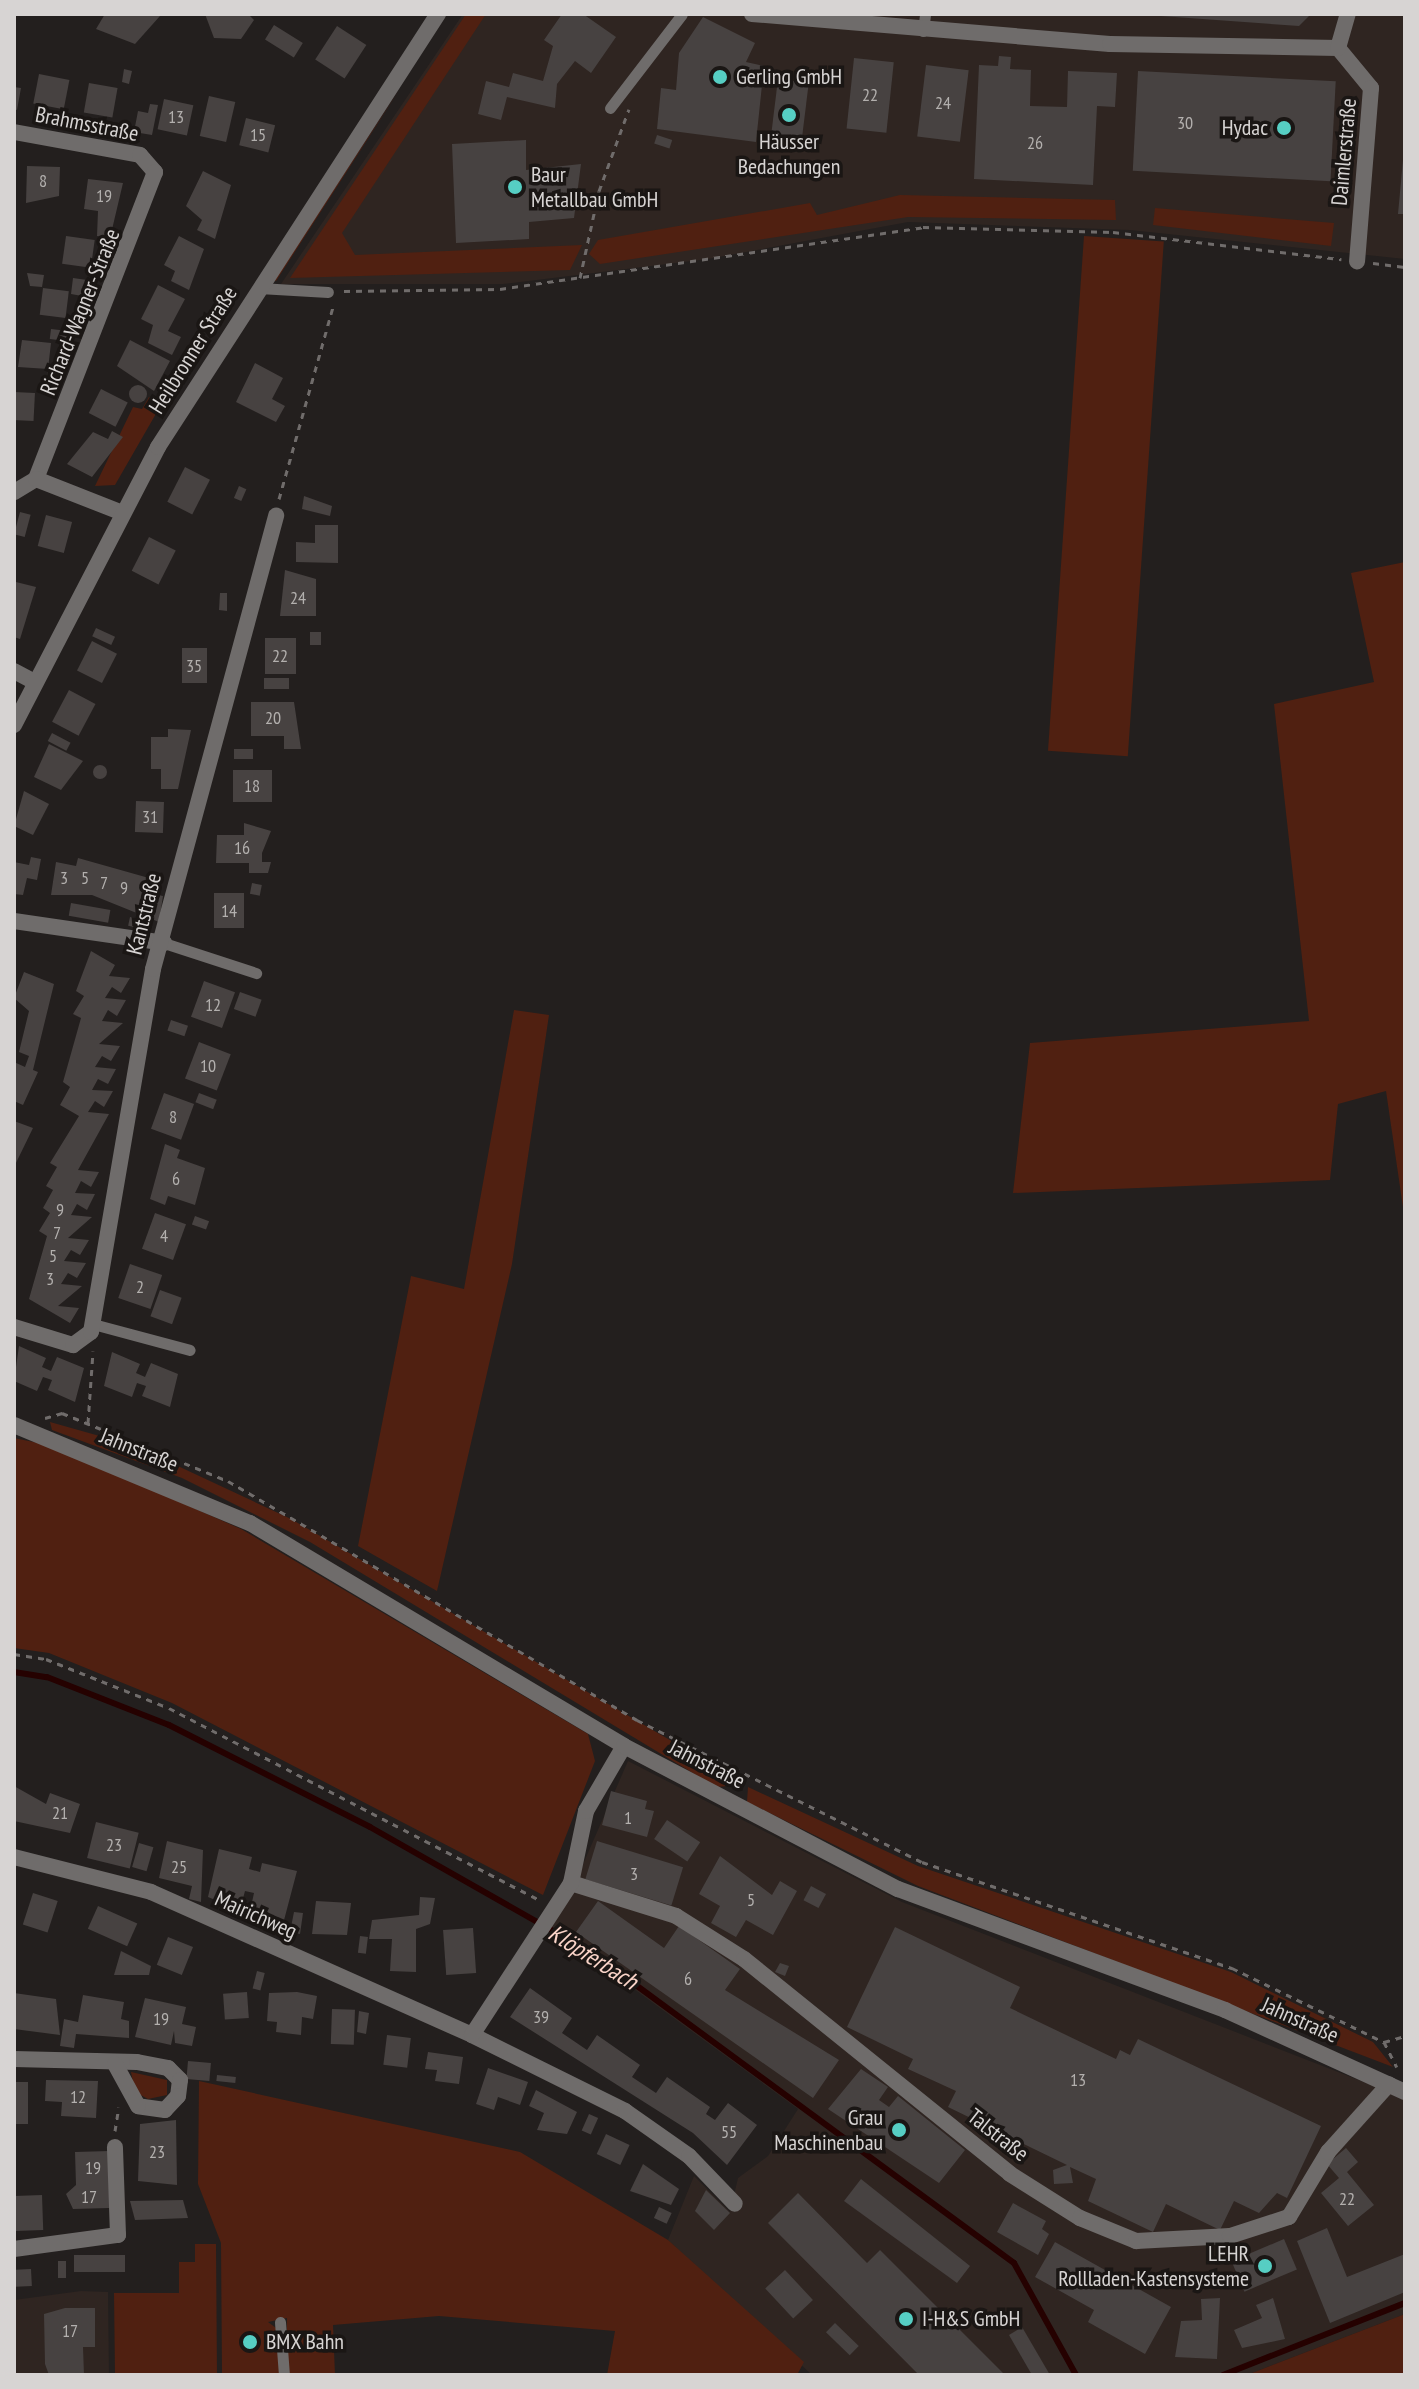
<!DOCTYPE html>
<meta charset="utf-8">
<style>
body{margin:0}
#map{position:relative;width:1419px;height:2389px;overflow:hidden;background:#231f1e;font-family:"PT Sans Narrow",sans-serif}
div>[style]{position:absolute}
.built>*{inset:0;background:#2f2521}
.green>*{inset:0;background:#502011;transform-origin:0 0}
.stream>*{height:6px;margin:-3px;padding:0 3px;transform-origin:3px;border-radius:3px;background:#250100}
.building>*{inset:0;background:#474241;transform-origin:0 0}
.round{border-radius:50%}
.path>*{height:3px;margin-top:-1.5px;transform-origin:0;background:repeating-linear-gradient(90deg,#706c6b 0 6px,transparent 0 12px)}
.service>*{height:11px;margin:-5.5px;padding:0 5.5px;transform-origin:5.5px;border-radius:5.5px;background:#6f6c6b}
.minor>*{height:16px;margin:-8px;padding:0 8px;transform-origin:8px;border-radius:8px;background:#6f6c6b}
.tertiary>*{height:16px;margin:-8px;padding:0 8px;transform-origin:8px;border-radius:8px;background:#6f6c6b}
.dots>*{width:22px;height:22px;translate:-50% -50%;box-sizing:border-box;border:4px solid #1a1614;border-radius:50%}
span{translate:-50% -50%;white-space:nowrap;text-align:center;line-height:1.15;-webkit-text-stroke:7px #1a1614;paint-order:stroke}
.number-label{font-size:18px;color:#b3b0ae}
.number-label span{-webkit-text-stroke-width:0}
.poi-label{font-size:22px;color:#d7d4d3}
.left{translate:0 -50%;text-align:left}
.right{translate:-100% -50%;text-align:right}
.street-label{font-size:22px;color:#d7d4d3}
.water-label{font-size:24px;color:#fad4c8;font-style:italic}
.frame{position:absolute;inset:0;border:16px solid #d7d4d3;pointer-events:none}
</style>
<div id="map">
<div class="built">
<div style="clip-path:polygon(463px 14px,1405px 14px,1405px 259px,1130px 230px,908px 222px,708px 259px,503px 284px,281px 284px)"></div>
<div style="clip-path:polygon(628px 1761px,902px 1902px,1405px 2098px,1405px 2314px,1247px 2375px,812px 2375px,668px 2240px,694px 2176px,730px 2212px,738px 2178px,768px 2156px,798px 2109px,548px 1926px,577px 1878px)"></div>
<div style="clip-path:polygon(81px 2291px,108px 2292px,109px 2375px,14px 2375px,14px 2300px)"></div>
</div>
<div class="green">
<div style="clip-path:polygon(466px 14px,486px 14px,342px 233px,355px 255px,582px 245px,570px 270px,290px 278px)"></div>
<div style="clip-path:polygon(400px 89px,276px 281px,274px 280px)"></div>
<div style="clip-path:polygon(900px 195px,1115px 200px,1116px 220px,908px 217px,600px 264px,589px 254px,598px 240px,810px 203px,817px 215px)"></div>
<div style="clip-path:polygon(1155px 208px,1334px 223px,1331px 246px,1153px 225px)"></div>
<div style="left:1084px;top:236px;width:80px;height:516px;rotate:4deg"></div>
<div style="clip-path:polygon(149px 397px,161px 405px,115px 485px,95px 486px,133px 407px,142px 409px)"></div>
<div style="clip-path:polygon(1405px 562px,1405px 1221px,1386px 1091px,1338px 1104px,1330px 1180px,1013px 1193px,1030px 1043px,1309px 1021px,1274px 704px,1374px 682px,1351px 573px)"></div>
<div style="clip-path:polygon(514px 1010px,549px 1015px,512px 1264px,437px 1591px,358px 1546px,411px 1276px,464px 1289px)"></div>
<div style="clip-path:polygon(50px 1422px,135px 1446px,291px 1519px,728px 1774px,728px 1786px,716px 1787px,310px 1542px,182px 1478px,52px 1430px)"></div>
<div style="clip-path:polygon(14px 1438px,53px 1446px,241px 1529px,588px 1734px,595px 1761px,543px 1895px,172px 1703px,49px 1653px,14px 1648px)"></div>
<div style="clip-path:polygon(748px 1787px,918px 1866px,1231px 1972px,1373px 2042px,1393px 2067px,918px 1886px,747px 1802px)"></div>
<div style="clip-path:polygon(131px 2072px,167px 2080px,167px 2095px,148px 2099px,135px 2092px)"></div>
<div style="clip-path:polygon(199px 2081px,520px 2152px,668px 2240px,804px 2362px,797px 2375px,607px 2375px,615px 2331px,439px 2316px,333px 2325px,335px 2375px,286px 2375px,287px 2318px,268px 2322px,276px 2328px,282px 2375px,222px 2375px,221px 2243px,198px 2184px)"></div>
<div style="clip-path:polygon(195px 2244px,216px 2244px,217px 2375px,115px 2375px,114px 2293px,179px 2293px,179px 2262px,195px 2262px)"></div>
<div style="clip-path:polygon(1405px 2314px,1405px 2375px,1247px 2375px)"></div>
</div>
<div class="stream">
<div style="left:14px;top:1672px;width:33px;rotate:9deg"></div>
<div style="left:47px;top:1677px;width:131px;rotate:21.5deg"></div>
<div style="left:169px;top:1725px;width:225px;rotate:26.9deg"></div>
<div style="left:370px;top:1827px;width:259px;rotate:29.6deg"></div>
<div style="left:595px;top:1955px;width:520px;rotate:36.32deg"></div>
<div style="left:1014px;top:2263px;width:128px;rotate:61deg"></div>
<div style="left:1223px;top:2375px;width:196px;rotate:-21.6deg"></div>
</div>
<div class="building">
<div style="clip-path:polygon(105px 14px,160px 14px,160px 16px,135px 44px,96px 29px)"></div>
<div style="clip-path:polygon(205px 14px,248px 14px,254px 20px,241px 39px,214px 38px)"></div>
<div style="clip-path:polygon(562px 14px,583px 14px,616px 37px,591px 73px,575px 61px,557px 84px,555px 108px,507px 97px,501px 120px,478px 114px,486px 81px,509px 87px,513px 73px,543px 81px,553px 46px,544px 40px)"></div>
<div style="clip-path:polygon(1133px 14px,1311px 14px,1299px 26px)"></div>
<div style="clip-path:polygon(703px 17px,755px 43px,746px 62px,764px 66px,756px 142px,657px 129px,661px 88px,676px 90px,679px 53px)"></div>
<div style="left:274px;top:25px;width:34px;height:17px;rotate:32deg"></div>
<div style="left:337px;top:26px;width:35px;height:40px;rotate:33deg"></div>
<div style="clip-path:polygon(999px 56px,1011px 57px,1010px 69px,1031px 70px,1030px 106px,1067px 107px,1068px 71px,1117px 73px,1115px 107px,1097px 106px,1093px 185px,974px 179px,979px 65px,998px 66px)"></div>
<div style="left:854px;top:58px;width:40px;height:71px;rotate:6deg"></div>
<div style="left:926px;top:65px;width:43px;height:72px;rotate:7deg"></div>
<div style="clip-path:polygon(124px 69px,132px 71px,129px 84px,122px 82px)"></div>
<div style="left:1138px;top:71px;width:198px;height:100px;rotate:3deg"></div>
<div style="left:39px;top:74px;width:31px;height:30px;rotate:11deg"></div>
<div style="left:778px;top:79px;width:31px;height:70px;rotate:7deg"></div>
<div style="left:89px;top:83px;width:29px;height:30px;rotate:10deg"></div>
<div style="clip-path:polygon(14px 87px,21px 88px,17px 110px,14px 109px)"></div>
<div style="left:209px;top:96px;width:27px;height:41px;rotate:13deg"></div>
<div style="left:164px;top:99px;width:30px;height:31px;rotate:12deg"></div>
<div style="clip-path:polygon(150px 104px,158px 105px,152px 135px,134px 132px,138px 111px,148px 113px)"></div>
<div style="left:246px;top:118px;width:30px;height:28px;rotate:14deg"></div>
<div style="left:657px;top:135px;width:16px;height:9px;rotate:18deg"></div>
<div style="clip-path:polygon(1405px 138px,1405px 214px,1398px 214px)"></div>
<div style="clip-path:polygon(526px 140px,526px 170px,581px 164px,574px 218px,529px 222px,529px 239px,456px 243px,452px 144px)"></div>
<div style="clip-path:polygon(27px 166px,60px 167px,59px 196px,26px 203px)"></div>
<div style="clip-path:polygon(203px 171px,231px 185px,215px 239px,197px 230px,202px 220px,186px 206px)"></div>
<div style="clip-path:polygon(88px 179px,123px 183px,110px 238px,97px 236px,98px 211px,84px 209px)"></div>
<div style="left:66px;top:236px;width:29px;height:28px;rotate:8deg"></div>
<div style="clip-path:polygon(179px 236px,204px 249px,189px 290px,171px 281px,175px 271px,164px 265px)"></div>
<div style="clip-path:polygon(27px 273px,44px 275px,42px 287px,30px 286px)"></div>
<div style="clip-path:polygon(73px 278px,87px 280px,82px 296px,71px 294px)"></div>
<div style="clip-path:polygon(158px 285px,185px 299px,168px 331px,181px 337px,172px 355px,148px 343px,153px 325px,141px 319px)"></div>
<div style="left:43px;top:288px;width:26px;height:27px;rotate:7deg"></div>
<div style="left:51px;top:329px;width:17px;height:10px;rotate:7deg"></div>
<div style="clip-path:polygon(22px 340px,51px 343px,48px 369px,61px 370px,60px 380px,47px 379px,48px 369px,18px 367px)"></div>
<div style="clip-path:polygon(130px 340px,170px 361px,154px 391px,117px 366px)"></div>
<div style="clip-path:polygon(255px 363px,283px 378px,272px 399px,285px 406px,276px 422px,236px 402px)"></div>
<div class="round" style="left:129px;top:385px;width:18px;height:18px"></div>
<div style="left:101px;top:389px;width:30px;height:27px;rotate:27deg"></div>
<div style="left:14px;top:392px;width:21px;height:28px;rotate:3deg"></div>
<div style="clip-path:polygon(112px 431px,123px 437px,92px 477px,67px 464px,93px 432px,108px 439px)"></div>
<div style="left:185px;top:467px;width:28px;height:39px;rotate:27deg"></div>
<div style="left:239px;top:486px;width:8px;height:13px;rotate:23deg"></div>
<div style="clip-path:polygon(304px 496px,332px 506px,330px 516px,302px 509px)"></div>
<div style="left:20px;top:512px;width:11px;height:23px;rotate:15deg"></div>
<div style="left:46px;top:515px;width:27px;height:32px;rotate:15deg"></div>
<div style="clip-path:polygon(315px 525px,338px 525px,338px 563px,296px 562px,296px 542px,315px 543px)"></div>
<div style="left:149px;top:537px;width:30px;height:38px;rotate:27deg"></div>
<div style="clip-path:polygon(285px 570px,316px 579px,316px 616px,280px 616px)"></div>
<div style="clip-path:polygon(16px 582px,36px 587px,20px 639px,14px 637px)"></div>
<div style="clip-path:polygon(220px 593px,227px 593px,227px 611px,219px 610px)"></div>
<div style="left:96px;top:628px;width:21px;height:9px;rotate:25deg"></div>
<div style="left:310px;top:632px;width:11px;height:13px"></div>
<div style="left:265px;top:638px;width:31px;height:36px"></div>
<div style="left:92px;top:641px;width:28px;height:33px;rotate:27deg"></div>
<div style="left:182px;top:648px;width:25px;height:35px"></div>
<div style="left:264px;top:678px;width:25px;height:11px"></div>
<div style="left:69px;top:690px;width:30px;height:36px;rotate:28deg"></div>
<div style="clip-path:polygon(251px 702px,294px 702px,301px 749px,284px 749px,284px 736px,251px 736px)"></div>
<div style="clip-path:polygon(168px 729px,191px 730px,178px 789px,161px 789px,161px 769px,151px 769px,151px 737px,168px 737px)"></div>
<div style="left:52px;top:733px;width:21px;height:9px;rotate:28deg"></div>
<div style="clip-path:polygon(49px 744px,83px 761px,61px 790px,34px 777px)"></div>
<div style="left:234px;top:749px;width:19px;height:10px"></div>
<div class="round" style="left:93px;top:765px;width:14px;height:14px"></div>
<div style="left:233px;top:770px;width:39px;height:32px"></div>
<div style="clip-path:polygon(24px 791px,49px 804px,33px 835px,14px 826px)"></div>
<div style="left:136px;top:801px;width:28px;height:31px;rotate:2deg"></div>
<div style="clip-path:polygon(244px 823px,271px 831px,262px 853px,262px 862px,271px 862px,268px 873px,249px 873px,249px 863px,216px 863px,217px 835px,244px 835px)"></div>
<div style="clip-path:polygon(31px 857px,41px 859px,37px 880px,27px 878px,23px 895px,14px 894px,14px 862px,29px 865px)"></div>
<div style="clip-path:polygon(78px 858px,156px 880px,153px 894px,163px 896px,159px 922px,92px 895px,51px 895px,56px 862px,76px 866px)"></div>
<div style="left:252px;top:883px;width:10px;height:11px;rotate:11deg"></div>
<div style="left:214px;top:893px;width:30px;height:35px"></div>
<div style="left:71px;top:903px;width:40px;height:13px;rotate:10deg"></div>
<div style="left:130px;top:917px;width:19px;height:9px;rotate:12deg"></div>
<div style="clip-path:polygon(91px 951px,115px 965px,109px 976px,130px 978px,121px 993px,112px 987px,105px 998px,126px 1000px,117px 1016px,108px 1010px,102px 1021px,123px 1023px,99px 1044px,120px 1046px,111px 1061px,102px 1056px,95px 1067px,116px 1069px,108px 1084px,98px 1079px,92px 1090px,113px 1091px,104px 1107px,95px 1101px,88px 1112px,109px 1114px,78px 1170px,99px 1172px,91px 1187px,81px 1181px,75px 1193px,95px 1194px,87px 1210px,77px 1204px,71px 1215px,92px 1217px,68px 1238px,89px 1240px,80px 1255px,71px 1250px,64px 1261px,86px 1263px,77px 1278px,68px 1273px,61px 1284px,82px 1286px,58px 1306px,79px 1308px,70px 1323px,29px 1299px,47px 1236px,39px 1231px,50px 1213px,43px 1208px,53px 1190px,46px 1186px,57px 1167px,50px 1163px,79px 1116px,60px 1105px,70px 1087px,63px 1082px,81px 1018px,73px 1014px,84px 996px,76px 991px)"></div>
<div style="clip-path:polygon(24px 972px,54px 984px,33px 1070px,38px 1072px,23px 1105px,14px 1101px,14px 1062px,25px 1067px,29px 1056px,19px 1052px,29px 1011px,14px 998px)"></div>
<div style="left:204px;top:981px;width:33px;height:38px;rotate:20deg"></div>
<div style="left:240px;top:992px;width:23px;height:18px;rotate:20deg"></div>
<div style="left:171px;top:1020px;width:18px;height:11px;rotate:19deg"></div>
<div style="left:199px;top:1042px;width:34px;height:39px;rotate:21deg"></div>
<div style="left:164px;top:1093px;width:32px;height:38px;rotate:20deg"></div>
<div style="left:199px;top:1093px;width:19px;height:10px;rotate:21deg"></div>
<div style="clip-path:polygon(14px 1121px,33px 1128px,14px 1167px)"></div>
<div style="clip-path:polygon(165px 1144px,180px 1150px,177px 1158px,205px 1168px,195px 1205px,168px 1196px,165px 1205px,150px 1199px)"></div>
<div style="left:155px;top:1213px;width:33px;height:38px;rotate:20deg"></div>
<div style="left:195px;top:1216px;width:15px;height:9px;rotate:20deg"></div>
<div style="left:130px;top:1264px;width:34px;height:36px;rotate:19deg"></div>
<div style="left:160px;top:1290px;width:23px;height:28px;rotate:20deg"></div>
<div style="clip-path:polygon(19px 1346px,46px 1358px,42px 1367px,51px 1371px,57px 1357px,84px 1368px,75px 1402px,48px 1390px,52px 1380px,43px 1377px,37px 1391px,14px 1381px)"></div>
<div style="clip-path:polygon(112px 1352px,140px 1364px,136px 1373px,145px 1377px,151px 1363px,178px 1374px,170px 1407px,142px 1396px,146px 1386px,137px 1383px,132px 1397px,104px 1386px)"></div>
<div style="clip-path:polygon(14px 1786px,46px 1804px,50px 1793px,80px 1804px,70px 1833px,14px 1821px)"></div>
<div style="clip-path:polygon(611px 1791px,647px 1801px,645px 1809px,654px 1811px,647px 1837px,602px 1825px)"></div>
<div style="left:667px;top:1820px;width:40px;height:23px;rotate:34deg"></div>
<div style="left:96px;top:1822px;width:44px;height:37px;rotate:14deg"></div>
<div style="clip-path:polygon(167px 1841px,203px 1850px,201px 1902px,189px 1899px,192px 1886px,159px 1878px)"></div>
<div style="left:597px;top:1841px;width:90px;height:40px;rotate:17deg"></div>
<div style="left:139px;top:1843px;width:15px;height:25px;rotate:16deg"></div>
<div style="clip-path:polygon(219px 1849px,252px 1857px,249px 1869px,260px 1872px,262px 1863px,297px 1871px,283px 1924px,249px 1916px,254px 1893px,245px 1891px,240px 1910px,208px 1897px)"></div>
<div style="clip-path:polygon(720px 1856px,772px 1895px,780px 1881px,797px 1891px,773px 1935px,746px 1920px,736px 1937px,711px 1923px,720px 1906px,699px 1894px)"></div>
<div style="left:811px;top:1886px;width:17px;height:16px;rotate:28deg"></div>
<div style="left:33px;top:1893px;width:26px;height:33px;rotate:18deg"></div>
<div style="clip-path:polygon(420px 1897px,435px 1898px,430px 1924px,416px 1929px,416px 1972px,390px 1971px,392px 1939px,369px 1939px,372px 1920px,419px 1915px)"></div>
<div style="clip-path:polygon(316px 1901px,351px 1903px,347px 1935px,312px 1934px)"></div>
<div style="clip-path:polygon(598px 1901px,664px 1948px,679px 1926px,740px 1969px,725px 1990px,839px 2060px,813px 2098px,576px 1932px)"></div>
<div style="left:98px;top:1906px;width:43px;height:25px;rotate:24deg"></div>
<div style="clip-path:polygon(294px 1912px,303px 1913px,300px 1934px,290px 1932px)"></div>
<div style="clip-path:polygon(895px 1927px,1020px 1987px,1010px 2008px,1116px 2059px,1120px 2050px,1130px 2055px,1138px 2039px,1321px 2126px,1287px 2198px,1277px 2193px,1259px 2213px,1234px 2201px,1220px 2230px,1166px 2204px,1153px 2232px,1088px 2201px,1096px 2179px,1070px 2167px,1073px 2183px,1054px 2184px,1053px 2170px,1067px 2165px,948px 2107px,956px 2091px,908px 2069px,913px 2059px,847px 2027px)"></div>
<div style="left:473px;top:1928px;width:45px;height:30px;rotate:86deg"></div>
<div style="left:360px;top:1936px;width:8px;height:17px;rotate:7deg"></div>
<div style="left:168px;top:1937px;width:27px;height:30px;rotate:22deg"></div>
<div style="clip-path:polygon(121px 1951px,151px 1966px,149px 1975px,114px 1975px)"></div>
<div style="clip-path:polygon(780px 1963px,789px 1966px,785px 1976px,775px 1972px)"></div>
<div style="left:257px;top:1971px;width:8px;height:18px;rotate:14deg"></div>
<div style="clip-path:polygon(530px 1988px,572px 2018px,562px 2033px,587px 2050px,597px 2035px,640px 2065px,632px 2077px,656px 2093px,667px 2077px,710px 2107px,706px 2114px,715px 2120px,728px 2103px,757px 2125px,727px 2165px,693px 2133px,510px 2017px)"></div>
<div style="left:247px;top:1992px;width:26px;height:24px;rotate:86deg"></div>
<div style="clip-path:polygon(297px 1992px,317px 1996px,313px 2019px,302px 2017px,301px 2035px,276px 2032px,277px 2022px,267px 2021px,269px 1993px)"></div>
<div style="clip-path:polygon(14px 1993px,56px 1999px,60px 2035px,14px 2029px)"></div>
<div style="clip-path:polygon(83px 1995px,124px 2002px,121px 2019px,129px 2021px,129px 2038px,76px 2034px,74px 2048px,60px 2046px,64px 2019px,78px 2022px)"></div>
<div style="clip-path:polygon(145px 1998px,186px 2007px,182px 2024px,196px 2027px,192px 2046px,175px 2043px,174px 2031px,171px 2045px,135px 2037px)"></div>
<div style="left:332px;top:2009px;width:23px;height:35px;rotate:2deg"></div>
<div style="clip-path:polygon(359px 2011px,369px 2013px,366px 2034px,357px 2032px)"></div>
<div style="left:387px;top:2035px;width:24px;height:30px;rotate:7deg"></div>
<div style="clip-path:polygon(428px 2052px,463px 2057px,459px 2084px,435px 2081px,437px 2070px,425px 2069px)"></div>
<div style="left:188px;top:2061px;width:23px;height:18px;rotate:5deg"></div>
<div style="clip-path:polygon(488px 2068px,528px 2082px,520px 2105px,498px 2097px,494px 2110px,476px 2104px)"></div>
<div style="clip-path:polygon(861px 2069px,888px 2087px,879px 2100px,889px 2107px,898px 2096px,965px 2150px,939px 2183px,828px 2109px)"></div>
<div style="left:217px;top:2075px;width:19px;height:6px;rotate:6deg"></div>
<div style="clip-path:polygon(46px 2080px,98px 2081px,96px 2118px,61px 2116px,62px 2102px,45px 2101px)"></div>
<div style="left:14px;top:2082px;width:14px;height:42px"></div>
<div style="clip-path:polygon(536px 2090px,577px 2112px,567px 2134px,537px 2130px,544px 2113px,529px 2106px)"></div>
<div style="left:589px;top:2114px;width:10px;height:18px;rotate:24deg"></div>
<div style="clip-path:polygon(176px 2120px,177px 2185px,138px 2181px,140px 2124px)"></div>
<div style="left:606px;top:2134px;width:26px;height:22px;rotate:25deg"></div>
<div style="clip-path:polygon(1346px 2148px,1358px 2162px,1347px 2172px,1374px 2205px,1348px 2226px,1321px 2193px,1339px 2178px,1327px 2164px)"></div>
<div style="clip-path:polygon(109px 2151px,109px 2208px,73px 2209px,66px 2194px,76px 2185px,75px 2152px)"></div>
<div style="clip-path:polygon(643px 2164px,679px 2189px,671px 2205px,630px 2191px)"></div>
<div style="clip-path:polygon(861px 2179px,970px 2266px,957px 2283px,844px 2201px)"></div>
<div style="clip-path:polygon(706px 2190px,730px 2213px,714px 2230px,695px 2211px)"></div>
<div style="clip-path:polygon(798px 2193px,867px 2263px,880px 2250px,1005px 2375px,919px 2375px,768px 2223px)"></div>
<div style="left:42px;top:2195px;width:35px;height:28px;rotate:88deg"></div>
<div style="clip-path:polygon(183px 2200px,188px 2218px,162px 2219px,135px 2220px,130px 2201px)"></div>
<div style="clip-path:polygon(1013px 2203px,1046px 2221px,1042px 2229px,1049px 2234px,1038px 2255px,997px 2232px)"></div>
<div style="left:659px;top:2207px;width:14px;height:12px;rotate:25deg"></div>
<div style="clip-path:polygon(1327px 2228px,1347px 2277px,1405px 2254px,1405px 2292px,1330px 2323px,1297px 2241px)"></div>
<div style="left:1284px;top:2239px;width:33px;height:57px;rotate:67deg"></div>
<div style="clip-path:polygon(1055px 2242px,1171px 2307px,1145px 2354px,1088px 2322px,1094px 2310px,1035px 2277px)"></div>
<div style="left:125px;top:2255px;width:17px;height:51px;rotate:90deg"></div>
<div style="left:58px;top:2261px;width:8px;height:17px"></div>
<div style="left:31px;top:2269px;width:17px;height:16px;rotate:87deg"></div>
<div style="left:785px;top:2270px;width:41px;height:27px;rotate:47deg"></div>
<div style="clip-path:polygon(1220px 2298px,1217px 2359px,1175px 2357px,1181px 2321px,1202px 2320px,1201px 2299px)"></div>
<div style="clip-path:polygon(1273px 2298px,1285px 2339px,1242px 2348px,1234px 2330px,1262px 2318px,1256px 2305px)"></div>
<div style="clip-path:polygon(65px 2308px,95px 2308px,95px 2347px,83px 2347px,84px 2375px,49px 2375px,45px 2364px,44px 2314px)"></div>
<div style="left:835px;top:2323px;width:33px;height:13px;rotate:44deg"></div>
<div style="clip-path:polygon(1022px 2327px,1050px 2375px,1032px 2375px,1009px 2335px)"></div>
</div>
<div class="path">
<div style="left:1373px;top:263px;width:32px;rotate:7deg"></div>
<div style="left:580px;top:278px;width:89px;rotate:-77.7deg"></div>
<div style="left:599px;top:191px;width:87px;rotate:-69.9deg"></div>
<div style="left:344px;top:291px;width:156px;rotate:-0.7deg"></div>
<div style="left:500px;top:289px;width:428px;rotate:-8.3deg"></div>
<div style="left:923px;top:227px;width:190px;rotate:1.5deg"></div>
<div style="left:1113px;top:232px;width:230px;rotate:6.8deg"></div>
<div style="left:279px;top:499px;width:199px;rotate:-74.3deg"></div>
<div style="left:45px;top:1418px;width:18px;rotate:-16deg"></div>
<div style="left:62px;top:1413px;width:179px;rotate:22.3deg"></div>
<div style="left:228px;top:1481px;width:474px;rotate:30.3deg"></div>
<div style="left:637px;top:1720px;width:318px;rotate:26.5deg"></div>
<div style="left:922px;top:1862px;width:328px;rotate:18.9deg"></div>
<div style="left:1232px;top:1968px;width:169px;rotate:26deg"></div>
<div style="left:1384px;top:2042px;width:22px;rotate:-16deg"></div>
<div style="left:88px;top:1423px;width:72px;rotate:-86deg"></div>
<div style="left:14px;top:1654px;width:32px;rotate:9deg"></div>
<div style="left:46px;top:1659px;width:132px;rotate:21.7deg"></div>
<div style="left:169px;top:1708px;width:416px;rotate:27.4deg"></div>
<div style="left:1384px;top:2042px;width:28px;rotate:63deg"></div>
<div style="left:115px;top:2131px;width:24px;rotate:-81deg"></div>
</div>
<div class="service">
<div style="left:923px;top:31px;width:17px;rotate:-83deg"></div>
<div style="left:610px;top:108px;width:118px;rotate:-52.5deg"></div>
<div style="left:259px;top:288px;width:69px;rotate:3.3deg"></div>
<div style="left:164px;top:943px;width:97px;rotate:18.1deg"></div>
<div style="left:93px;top:1324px;width:100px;rotate:15deg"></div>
<div style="left:280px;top:2322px;width:53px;rotate:85.7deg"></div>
</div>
<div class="minor">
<div style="left:752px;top:14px;width:359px;rotate:4.8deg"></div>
<div style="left:1110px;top:44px;width:228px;rotate:1deg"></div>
<div style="left:1338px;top:48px;width:52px;rotate:50.5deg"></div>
<div style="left:1371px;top:88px;width:174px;rotate:94.6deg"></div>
<div style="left:1338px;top:48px;width:35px;rotate:-74deg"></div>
<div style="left:14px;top:132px;width:128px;rotate:10.3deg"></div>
<div style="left:140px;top:155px;width:23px;rotate:49deg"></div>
<div style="left:155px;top:172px;width:329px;rotate:111.2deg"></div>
<div style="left:36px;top:479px;width:26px;rotate:149deg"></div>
<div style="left:36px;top:479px;width:90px;rotate:21.4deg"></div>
<div style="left:14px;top:671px;width:24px;rotate:28deg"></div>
<div style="left:14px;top:921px;width:152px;rotate:8.3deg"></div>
<div style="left:14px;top:1327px;width:62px;rotate:17deg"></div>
<div style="left:73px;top:1345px;width:22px;rotate:-36deg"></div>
<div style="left:91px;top:1332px;width:368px;rotate:-80.3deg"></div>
<div style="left:153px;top:969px;width:470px;rotate:-74.8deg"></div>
<div style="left:14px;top:1857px;width:141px;rotate:14.3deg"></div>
<div style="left:151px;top:1892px;width:351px;rotate:24deg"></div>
<div style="left:472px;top:2035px;width:171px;rotate:26.4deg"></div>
<div style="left:625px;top:2111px;width:78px;rotate:35.1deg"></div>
<div style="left:689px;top:2156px;width:66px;rotate:46.2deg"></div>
<div style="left:571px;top:1883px;width:110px;rotate:17.4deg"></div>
<div style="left:676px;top:1916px;width:80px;rotate:32.3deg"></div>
<div style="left:744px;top:1959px;width:342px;rotate:38.9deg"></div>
<div style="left:1010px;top:2174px;width:83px;rotate:32.2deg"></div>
<div style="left:1080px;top:2218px;width:61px;rotate:22.3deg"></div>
<div style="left:1136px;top:2241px;width:94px;rotate:-3deg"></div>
<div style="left:1230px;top:2236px;width:62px;rotate:-17.9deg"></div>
<div style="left:1289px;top:2217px;width:76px;rotate:-59deg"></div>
<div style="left:1328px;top:2152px;width:91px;rotate:-48.1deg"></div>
<div style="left:472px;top:2035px;width:181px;rotate:-56.9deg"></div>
<div style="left:571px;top:1883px;width:74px;rotate:-78.2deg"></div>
<div style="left:586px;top:1811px;width:75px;rotate:-59.7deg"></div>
<div style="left:14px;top:2059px;width:123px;rotate:1.4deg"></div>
<div style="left:137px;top:2062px;width:32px;rotate:11deg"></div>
<div style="left:168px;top:2068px;width:17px;rotate:45deg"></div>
<div style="left:180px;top:2080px;width:16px;rotate:97deg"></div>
<div style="left:178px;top:2096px;width:19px;rotate:133deg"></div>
<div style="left:165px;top:2110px;width:27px;rotate:-172deg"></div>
<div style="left:138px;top:2106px;width:48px;rotate:-118.7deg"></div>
<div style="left:14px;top:2249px;width:105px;rotate:-7.7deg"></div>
<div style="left:118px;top:2235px;width:88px;rotate:-92deg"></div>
</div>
<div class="tertiary">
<div style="left:14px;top:725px;width:313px;rotate:-62.6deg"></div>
<div style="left:158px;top:447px;width:516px;rotate:-57.11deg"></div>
<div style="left:14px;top:1425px;width:256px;rotate:22.6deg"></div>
<div style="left:250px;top:1523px;width:435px;rotate:30.8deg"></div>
<div style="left:624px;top:1746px;width:309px;rotate:27.6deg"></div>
<div style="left:898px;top:1889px;width:349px;rotate:20.3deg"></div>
<div style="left:1225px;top:2010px;width:198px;rotate:24.5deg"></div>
</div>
<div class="dots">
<div style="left:720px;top:77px;background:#56cec3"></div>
<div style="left:789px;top:115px;background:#56cec3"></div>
<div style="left:1284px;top:128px;background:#56cec3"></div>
<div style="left:515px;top:187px;background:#56cec3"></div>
<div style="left:899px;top:2130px;background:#56cec3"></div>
<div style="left:1265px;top:2266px;background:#56cec3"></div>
<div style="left:906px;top:2319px;background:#56cec3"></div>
<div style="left:250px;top:2342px;background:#56cec3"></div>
</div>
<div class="number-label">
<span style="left:870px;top:95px">22</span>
<span style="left:943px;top:103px">24</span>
<span style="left:176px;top:117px">13</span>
<span style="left:1185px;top:123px">30</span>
<span style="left:258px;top:135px">15</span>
<span style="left:1035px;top:143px">26</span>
<span style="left:43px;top:181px">8</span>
<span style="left:104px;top:196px">19</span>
<span style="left:298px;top:598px">24</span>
<span style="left:280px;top:656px">22</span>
<span style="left:194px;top:666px">35</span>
<span style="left:273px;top:718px">20</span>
<span style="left:252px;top:786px">18</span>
<span style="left:150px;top:817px">31</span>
<span style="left:242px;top:848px">16</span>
<span style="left:64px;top:878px">3</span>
<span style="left:85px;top:878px">5</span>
<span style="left:104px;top:883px">7</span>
<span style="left:124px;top:888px">9</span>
<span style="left:229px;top:911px">14</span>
<span style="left:213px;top:1005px">12</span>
<span style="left:208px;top:1066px">10</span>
<span style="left:173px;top:1117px">8</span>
<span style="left:176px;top:1179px">6</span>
<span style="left:60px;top:1210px">9</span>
<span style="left:57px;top:1233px">7</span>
<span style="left:164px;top:1236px">4</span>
<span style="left:53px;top:1256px">5</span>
<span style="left:50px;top:1279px">3</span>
<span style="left:140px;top:1287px">2</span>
<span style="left:60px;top:1813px">21</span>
<span style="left:628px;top:1818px">1</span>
<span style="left:114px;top:1845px">23</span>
<span style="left:179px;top:1867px">25</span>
<span style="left:634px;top:1874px">3</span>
<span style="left:751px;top:1900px">5</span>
<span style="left:688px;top:1979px">6</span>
<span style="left:541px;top:2017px">39</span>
<span style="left:161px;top:2019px">19</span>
<span style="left:1078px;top:2080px">13</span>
<span style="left:78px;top:2097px">12</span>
<span style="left:729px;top:2132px">55</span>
<span style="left:157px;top:2152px">23</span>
<span style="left:93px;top:2168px">19</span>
<span style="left:89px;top:2197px">17</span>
<span style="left:1347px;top:2199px">22</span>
<span style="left:70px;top:2331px">17</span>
</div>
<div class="poi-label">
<span class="left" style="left:736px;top:77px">Gerling GmbH</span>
<span class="right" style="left:1268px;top:128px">Hydac</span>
<span style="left:789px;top:154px">Häusser<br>Bedachungen</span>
<span class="left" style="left:531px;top:187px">Baur<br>Metallbau GmbH</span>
<span class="right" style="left:883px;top:2130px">Grau<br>Maschinenbau</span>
<span class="right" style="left:1249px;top:2266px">LEHR<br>Rollladen-Kastensysteme</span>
<span class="left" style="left:922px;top:2319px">I-H&amp;S GmbH</span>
<span class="left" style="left:266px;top:2342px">BMX Bahn</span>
</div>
<div class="street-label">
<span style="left:87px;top:124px;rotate:11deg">Brahmsstraße</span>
<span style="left:1344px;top:152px;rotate:-85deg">Daimlerstraße</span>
<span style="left:80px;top:312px;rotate:-68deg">Richard-Wagner-Straße</span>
<span style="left:193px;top:350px;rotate:-58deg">Heilbronner Straße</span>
<span style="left:144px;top:914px;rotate:-76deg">Kantstraße</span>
<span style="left:139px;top:1450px;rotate:22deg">Jahnstraße</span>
<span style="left:707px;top:1764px;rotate:27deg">Jahnstraße</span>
<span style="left:256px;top:1915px;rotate:24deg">Mairichweg</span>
<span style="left:1300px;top:2020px;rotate:24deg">Jahnstraße</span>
<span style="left:998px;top:2135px;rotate:38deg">Talstraße</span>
</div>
<div class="water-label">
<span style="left:593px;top:1957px;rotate:32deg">Klöpferbach</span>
</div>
<div class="frame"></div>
</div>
